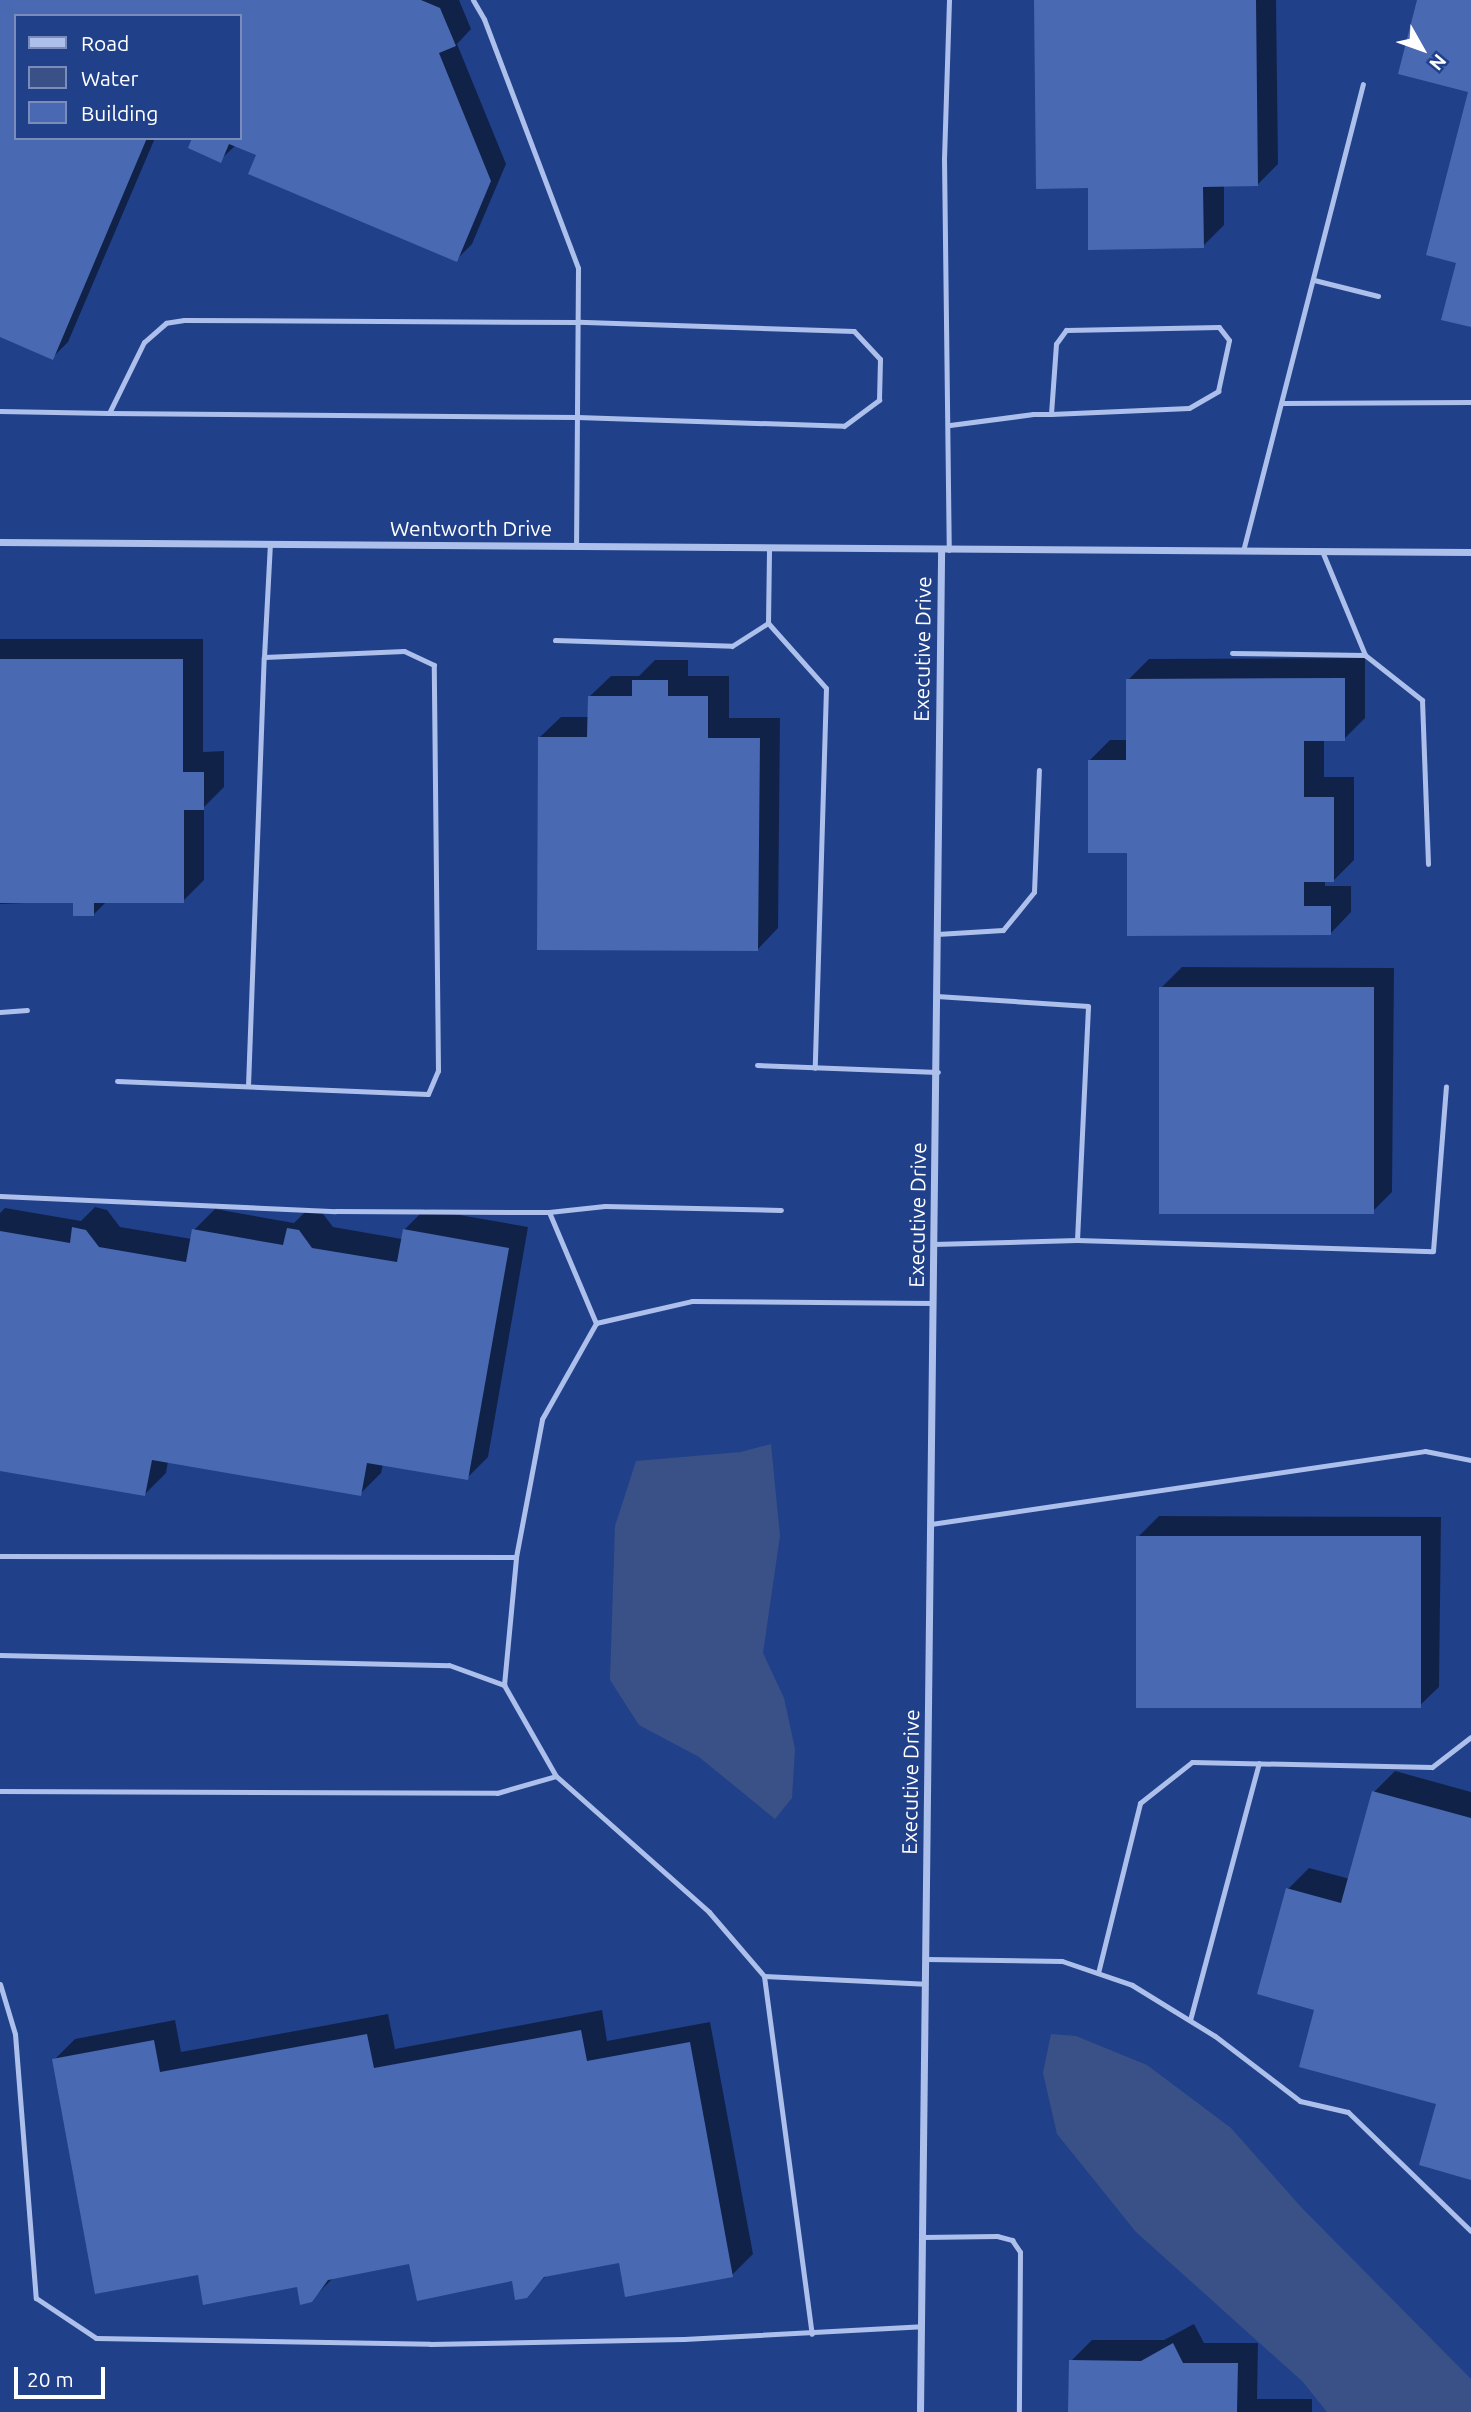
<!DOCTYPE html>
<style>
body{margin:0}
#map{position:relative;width:1471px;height:2412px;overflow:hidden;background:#21408a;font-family:Ubuntu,sans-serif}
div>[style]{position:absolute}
.water>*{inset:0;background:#3a5187}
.shadow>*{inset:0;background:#0007}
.building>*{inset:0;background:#4969b2;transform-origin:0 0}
.lane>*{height:5px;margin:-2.5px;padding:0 2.5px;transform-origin:2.5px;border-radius:2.5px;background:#adc0eb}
.street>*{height:7px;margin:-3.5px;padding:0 3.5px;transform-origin:3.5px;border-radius:3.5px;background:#adc0eb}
span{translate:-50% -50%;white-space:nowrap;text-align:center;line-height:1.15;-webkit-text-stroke:5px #21408a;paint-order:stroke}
.street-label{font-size:21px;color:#fff}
.legend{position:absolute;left:14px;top:14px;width:228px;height:126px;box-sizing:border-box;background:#21408a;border:2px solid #7a8cb9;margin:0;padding:9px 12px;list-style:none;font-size:21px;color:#fff}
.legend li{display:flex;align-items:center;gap:14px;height:35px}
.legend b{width:35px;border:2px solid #7a8cb9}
.north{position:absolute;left:1387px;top:14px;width:70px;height:70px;-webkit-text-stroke:5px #21408a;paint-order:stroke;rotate:130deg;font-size:19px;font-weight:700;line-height:28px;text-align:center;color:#fff}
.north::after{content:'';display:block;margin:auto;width:24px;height:32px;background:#fff;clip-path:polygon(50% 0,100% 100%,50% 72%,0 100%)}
.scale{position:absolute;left:14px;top:2367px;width:91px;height:32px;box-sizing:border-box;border:4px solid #fff;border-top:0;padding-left:9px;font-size:21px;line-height:24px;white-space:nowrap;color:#fff;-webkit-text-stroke:5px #21408a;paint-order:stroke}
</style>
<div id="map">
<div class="water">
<div style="clip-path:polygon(771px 1444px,780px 1536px,763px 1653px,784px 1698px,795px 1749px,792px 1798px,775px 1819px,699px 1757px,639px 1725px,610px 1680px,615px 1526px,636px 1461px,741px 1452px)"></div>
<div style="clip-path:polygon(1051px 2034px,1076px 2036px,1147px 2065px,1231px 2128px,1302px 2208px,1471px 2379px,1471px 2412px,1327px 2412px,1303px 2382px,1136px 2232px,1057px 2134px,1043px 2073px)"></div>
</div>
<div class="shadow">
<div style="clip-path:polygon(0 0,459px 0,471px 29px,457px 44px,506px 164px,472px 244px,456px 260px,259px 154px,236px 145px,220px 160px,190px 147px,240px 138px,240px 16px,16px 16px,16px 138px,155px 138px,68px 342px,52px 358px,0 335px)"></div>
<div style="clip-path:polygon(1036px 0,1276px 0,1278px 164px,1257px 185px,1224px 185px,1224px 225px,1203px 246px,1090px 186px)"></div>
<div style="clip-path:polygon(0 639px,203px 639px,203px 752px,224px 751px,224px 787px,204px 807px,204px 880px,183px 901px,106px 902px,94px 914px,74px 901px,0 904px)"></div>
<div style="clip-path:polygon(1365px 658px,1365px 718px,1344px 739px,1324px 739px,1324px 777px,1354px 777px,1354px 860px,1333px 881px,1325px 881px,1325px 886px,1351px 886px,1351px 912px,1331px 933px,1129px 852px,1089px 761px,1110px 740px,1127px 740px,1128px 680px,1149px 659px)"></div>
<div style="clip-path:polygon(655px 660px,688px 660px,688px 676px,729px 676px,729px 718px,780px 718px,778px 928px,758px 949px,540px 737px,561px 717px,589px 717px,590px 696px,611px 676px,639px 676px)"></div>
<div style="clip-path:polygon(1182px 967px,1394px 968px,1392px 1192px,1371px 1213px,1161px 988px)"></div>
<div style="clip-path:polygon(95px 1207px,107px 1210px,120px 1227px,192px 1239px,194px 1230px,215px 1209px,294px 1223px,309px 1208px,320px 1210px,333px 1227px,402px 1239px,404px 1230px,425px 1209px,528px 1227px,488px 1457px,467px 1478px,383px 1464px,381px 1473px,360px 1494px,168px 1461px,166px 1473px,145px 1494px,0 1469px,0 1213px,5px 1208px,81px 1221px)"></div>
<div style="clip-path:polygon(1159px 1516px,1441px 1517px,1439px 1687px,1418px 1707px,1138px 1537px)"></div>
<div style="clip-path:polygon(1395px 1771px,1471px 1792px,1471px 2178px,1438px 2103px,1316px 2009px,1288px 1889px,1309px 1868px,1350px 1879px,1374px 1792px)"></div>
<div style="clip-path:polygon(602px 2010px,607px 2041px,710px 2022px,753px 2254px,732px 2275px,621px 2261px,548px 2274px,526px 2296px,513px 2279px,411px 2262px,334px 2277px,311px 2300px,299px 2285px,199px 2273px,54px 2060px,75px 2039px,175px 2020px,181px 2052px,388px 2014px,395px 2049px)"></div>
<div style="clip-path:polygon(1194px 2324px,1204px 2343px,1258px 2343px,1257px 2399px,1312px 2399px,1312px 2412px,1070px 2412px,1071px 2361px,1092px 2340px,1164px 2340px)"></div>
</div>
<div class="building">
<div style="clip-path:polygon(0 0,421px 0,440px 8px,456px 46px,439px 53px,491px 181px,457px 262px,248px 174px,256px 155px,229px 144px,221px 163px,188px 148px,192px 138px,240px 138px,240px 16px,16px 16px,16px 138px,147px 138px,53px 360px,0 337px)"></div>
<div style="clip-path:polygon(1034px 0,1256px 0,1258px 186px,1203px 187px,1204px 248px,1088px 250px,1088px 188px,1036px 189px)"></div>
<div style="clip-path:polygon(1417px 0,1471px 0,1471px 327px,1441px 320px,1456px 263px,1426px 255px,1468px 92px,1398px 74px)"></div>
<div style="clip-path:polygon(0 659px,183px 659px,183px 772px,204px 772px,204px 810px,184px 810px,184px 903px,94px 903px,94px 916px,73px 916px,73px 903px,0 903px)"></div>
<div style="clip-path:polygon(1345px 678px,1345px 741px,1304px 741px,1304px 797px,1334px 797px,1334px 882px,1304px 882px,1304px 906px,1331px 906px,1331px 935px,1127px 936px,1127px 853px,1088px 853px,1088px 760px,1126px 760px,1126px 679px)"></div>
<div style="clip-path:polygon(632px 680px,668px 680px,668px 696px,708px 696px,708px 738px,760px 738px,758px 951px,537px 950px,538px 737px,587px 737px,588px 696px,632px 696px)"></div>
<div style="left:1159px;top:987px;width:215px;height:227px"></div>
<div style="clip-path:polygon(72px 1227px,86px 1230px,99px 1247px,186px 1262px,192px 1229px,283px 1245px,287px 1228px,299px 1230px,312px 1248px,397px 1262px,403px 1229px,509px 1248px,468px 1480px,367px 1463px,361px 1496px,152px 1460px,145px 1496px,0 1471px,0 1231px,70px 1243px)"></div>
<div style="left:1136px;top:1536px;width:285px;height:172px"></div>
<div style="clip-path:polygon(1372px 1791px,1471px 1818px,1471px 2180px,1419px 2165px,1436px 2104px,1299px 2067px,1314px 2010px,1257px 1994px,1286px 1888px,1341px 1903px)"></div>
<div style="clip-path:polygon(581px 2030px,587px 2061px,690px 2042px,733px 2277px,625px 2297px,619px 2263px,544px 2277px,527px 2298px,515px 2300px,512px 2281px,417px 2301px,409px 2264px,328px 2280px,312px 2302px,300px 2305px,297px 2287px,203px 2305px,198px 2275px,95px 2294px,52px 2059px,154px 2040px,160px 2072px,367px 2034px,374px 2068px)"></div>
<div style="clip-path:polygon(1173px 2343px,1183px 2363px,1238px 2363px,1237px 2412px,1068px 2412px,1069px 2360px,1141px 2361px)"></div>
</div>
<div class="lane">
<div style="left:473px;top:0;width:22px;rotate:60deg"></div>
<div style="left:484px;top:19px;width:266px;rotate:69.3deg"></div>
<div style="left:578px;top:268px;width:279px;rotate:90.4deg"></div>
<div style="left:949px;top:0;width:158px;rotate:91.8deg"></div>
<div style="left:944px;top:158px;width:392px;rotate:89.3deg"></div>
<div style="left:1314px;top:280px;width:66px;rotate:14deg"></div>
<div style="left:1282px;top:403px;width:189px;rotate:-0.3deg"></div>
<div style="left:0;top:411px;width:109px;rotate:1.1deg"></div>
<div style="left:109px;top:413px;width:468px;rotate:0.5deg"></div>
<div style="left:577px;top:417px;width:267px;rotate:1.9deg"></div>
<div style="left:844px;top:426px;width:44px;rotate:-36.6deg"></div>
<div style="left:879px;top:400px;width:41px;rotate:-88.6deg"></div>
<div style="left:880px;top:359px;width:38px;rotate:-133deg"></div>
<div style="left:854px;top:331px;width:276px;rotate:-178.1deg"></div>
<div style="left:578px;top:322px;width:394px;rotate:-179.7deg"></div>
<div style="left:184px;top:320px;width:18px;rotate:171deg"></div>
<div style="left:166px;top:323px;width:29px;rotate:139deg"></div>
<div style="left:144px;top:342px;width:79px;rotate:116.2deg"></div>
<div style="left:950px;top:425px;width:84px;rotate:-7.5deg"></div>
<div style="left:1033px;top:414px;width:18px"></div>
<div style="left:1051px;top:414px;width:138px;rotate:-2.5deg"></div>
<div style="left:1189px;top:408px;width:34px;rotate:-30deg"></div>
<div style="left:1218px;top:391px;width:52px;rotate:-77.8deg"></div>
<div style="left:1229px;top:340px;width:16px;rotate:-128deg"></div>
<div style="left:1219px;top:327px;width:153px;rotate:178.9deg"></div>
<div style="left:1066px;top:330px;width:17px;rotate:126deg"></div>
<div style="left:1056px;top:344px;width:70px;rotate:94.1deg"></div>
<div style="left:1243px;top:551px;width:482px;rotate:-75.6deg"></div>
<div style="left:1322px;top:551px;width:113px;rotate:67.5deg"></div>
<div style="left:1365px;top:655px;width:73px;rotate:38.3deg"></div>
<div style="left:1422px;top:700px;width:164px;rotate:87.9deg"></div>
<div style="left:768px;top:623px;width:87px;rotate:48.3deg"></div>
<div style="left:826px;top:688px;width:380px;rotate:91.7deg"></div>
<div style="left:555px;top:640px;width:177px;rotate:1.9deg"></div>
<div style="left:732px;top:646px;width:43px;rotate:-32.6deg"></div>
<div style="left:768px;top:623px;width:76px;rotate:-89.2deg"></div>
<div style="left:1232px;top:653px;width:133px;rotate:0.9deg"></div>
<div style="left:937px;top:934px;width:66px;rotate:-3.5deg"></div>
<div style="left:1003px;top:930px;width:49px;rotate:-50.8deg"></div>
<div style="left:1034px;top:892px;width:122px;rotate:-87.7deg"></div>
<div style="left:0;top:1012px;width:27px;rotate:-4deg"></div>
<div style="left:757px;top:1065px;width:181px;rotate:2.2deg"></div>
<div style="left:117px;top:1081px;width:311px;rotate:2.4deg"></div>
<div style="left:428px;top:1094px;width:25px;rotate:-67deg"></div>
<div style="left:438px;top:1071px;width:406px;rotate:-90.6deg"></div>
<div style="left:434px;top:665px;width:33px;rotate:-155deg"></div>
<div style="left:404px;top:651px;width:140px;rotate:177.5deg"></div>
<div style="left:264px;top:657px;width:113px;rotate:-87deg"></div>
<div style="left:248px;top:1086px;width:429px;rotate:-87.9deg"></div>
<div style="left:0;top:1196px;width:336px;rotate:2.6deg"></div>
<div style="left:336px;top:1211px;width:213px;rotate:0.3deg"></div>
<div style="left:549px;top:1212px;width:56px;rotate:-6.1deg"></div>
<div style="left:605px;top:1206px;width:176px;rotate:1.3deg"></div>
<div style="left:549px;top:1212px;width:121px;rotate:67.1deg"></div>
<div style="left:1077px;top:1240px;width:356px;rotate:1.8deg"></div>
<div style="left:1433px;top:1251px;width:165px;rotate:-85.5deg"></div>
<div style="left:933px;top:1244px;width:144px;rotate:-1.6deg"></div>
<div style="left:1077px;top:1240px;width:234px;rotate:-87.3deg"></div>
<div style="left:1088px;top:1006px;width:152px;rotate:-176.2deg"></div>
<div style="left:931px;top:1524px;width:499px;rotate:-8.4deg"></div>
<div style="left:1425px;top:1451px;width:47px;rotate:11.1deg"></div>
<div style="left:0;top:1556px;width:516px;rotate:0.11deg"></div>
<div style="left:516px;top:1557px;width:140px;rotate:-79.3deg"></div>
<div style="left:542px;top:1419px;width:110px;rotate:-60.6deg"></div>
<div style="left:596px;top:1323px;width:98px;rotate:-12.9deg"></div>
<div style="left:692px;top:1301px;width:241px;rotate:0.5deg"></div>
<div style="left:0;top:1655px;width:449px;rotate:1.3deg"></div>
<div style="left:449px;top:1665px;width:59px;rotate:20deg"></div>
<div style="left:504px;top:1685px;width:105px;rotate:60.3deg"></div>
<div style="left:556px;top:1776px;width:205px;rotate:41.6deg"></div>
<div style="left:709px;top:1912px;width:84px;rotate:49.3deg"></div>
<div style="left:764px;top:1976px;width:161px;rotate:2.8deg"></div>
<div style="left:504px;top:1685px;width:129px;rotate:-84.6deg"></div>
<div style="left:0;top:1791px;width:497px;rotate:0.2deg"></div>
<div style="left:497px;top:1793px;width:61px;rotate:-16.1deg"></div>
<div style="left:926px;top:1959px;width:136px;rotate:0.8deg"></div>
<div style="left:1062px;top:1961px;width:74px;rotate:18.9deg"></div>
<div style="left:1132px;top:1985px;width:97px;rotate:31.6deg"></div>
<div style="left:1215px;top:2036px;width:107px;rotate:37.4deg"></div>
<div style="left:1300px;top:2101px;width:49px;rotate:12.9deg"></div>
<div style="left:1348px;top:2112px;width:171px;rotate:44.1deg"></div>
<div style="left:1098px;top:1973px;width:175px;rotate:-76.1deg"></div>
<div style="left:1140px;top:1803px;width:66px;rotate:-38.3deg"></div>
<div style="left:1192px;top:1762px;width:240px;rotate:1.2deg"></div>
<div style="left:1432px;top:1767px;width:49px;rotate:-37.6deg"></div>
<div style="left:764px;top:1976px;width:361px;rotate:82.4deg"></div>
<div style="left:0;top:1984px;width:52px;rotate:73.3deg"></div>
<div style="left:15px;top:2034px;width:265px;rotate:85.5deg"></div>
<div style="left:36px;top:2298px;width:72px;rotate:33.7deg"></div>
<div style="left:96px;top:2338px;width:334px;rotate:1deg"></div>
<div style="left:430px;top:2344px;width:254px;rotate:-1.1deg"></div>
<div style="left:684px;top:2339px;width:238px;rotate:-3.1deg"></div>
<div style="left:1190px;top:2020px;width:266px;rotate:-75deg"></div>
<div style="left:923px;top:2237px;width:74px;rotate:-0.8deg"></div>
<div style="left:997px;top:2236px;width:16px;rotate:15deg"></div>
<div style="left:1012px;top:2240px;width:14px;rotate:56deg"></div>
<div style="left:1020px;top:2252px;width:160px;rotate:90.4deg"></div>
</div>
<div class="street">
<div style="left:0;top:542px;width:1471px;rotate:0.39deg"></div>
<div style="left:920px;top:2412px;width:1862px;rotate:-89.35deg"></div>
</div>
<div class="street-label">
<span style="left:471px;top:528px">Wentworth Drive</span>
<span style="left:922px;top:649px;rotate:-89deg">Executive Drive</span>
<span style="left:917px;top:1215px;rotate:-89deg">Executive Drive</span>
<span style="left:910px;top:1782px;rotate:-89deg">Executive Drive</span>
</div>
<ul class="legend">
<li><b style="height:9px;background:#adc0eb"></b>Road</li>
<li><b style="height:19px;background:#3a5187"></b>Water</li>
<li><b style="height:19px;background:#4969b2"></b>Building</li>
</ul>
<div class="north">N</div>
<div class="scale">20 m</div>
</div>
